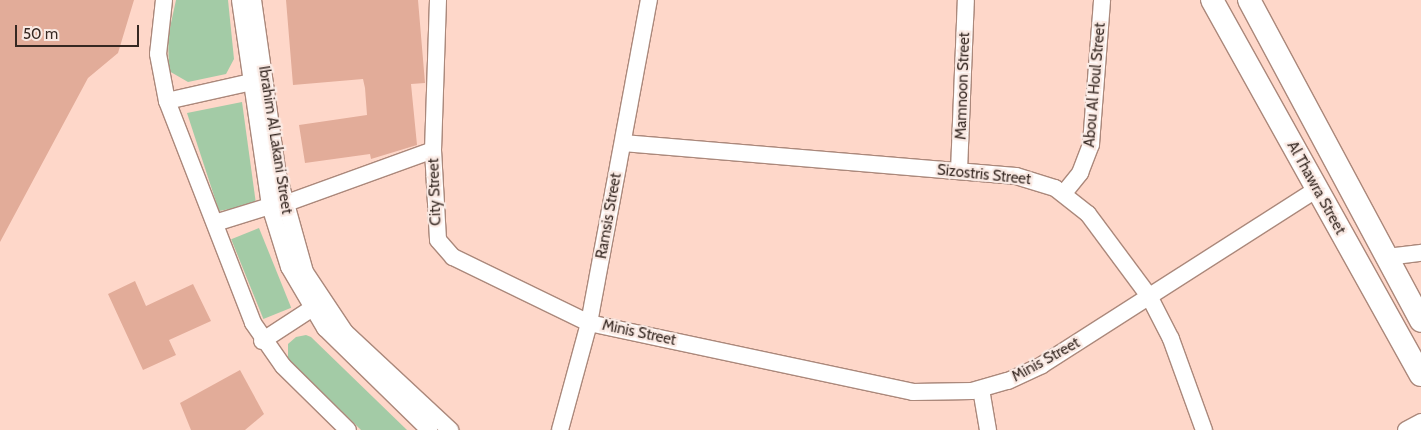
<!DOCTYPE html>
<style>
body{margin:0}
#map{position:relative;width:1421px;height:430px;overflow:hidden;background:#fed7c9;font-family:Cabin,sans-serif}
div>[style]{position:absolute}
.green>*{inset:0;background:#a3cba6;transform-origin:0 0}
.building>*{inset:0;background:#e2ac99}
.roads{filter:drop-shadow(1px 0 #ab887b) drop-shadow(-1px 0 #ab887b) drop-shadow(0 1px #ab887b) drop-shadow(0 -1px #ab887b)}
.street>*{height:16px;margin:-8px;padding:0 8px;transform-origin:8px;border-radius:8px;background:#fff}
.secondary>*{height:22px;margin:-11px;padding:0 11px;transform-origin:11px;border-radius:11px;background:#fff}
span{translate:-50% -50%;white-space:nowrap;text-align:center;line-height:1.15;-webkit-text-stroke:4.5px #faeae4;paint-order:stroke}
.street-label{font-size:15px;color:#362822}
.scale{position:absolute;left:15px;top:25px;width:124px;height:22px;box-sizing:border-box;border:2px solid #362822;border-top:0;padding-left:6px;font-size:15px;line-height:18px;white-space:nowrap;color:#362822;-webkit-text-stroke:4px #faeae4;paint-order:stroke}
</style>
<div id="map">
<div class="green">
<div style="clip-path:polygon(176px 0,228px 0,234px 59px,226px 74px,188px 82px,169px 71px,168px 37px)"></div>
<div style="clip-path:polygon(242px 102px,256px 204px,219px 211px,187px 113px)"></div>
<div style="left:259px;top:228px;width:86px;height:30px;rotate:68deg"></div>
<div style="clip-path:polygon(306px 335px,311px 337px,407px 430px,361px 430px,288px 359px,288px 344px,296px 337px)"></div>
</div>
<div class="building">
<div style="clip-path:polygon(0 0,134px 0,118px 53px,88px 78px,0 242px)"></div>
<div style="clip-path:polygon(286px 0,418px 0,425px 83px,411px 84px,417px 145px,371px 159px,370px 154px,305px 163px,299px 125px,367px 115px,365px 88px,363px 79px,293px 85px)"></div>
<div style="clip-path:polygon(135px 281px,146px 306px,193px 284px,211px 321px,169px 340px,176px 355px,143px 370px,108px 294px)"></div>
<div style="clip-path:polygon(240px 370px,264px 414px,245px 430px,191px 430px,180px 403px)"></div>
</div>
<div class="roads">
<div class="street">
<div style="left:164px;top:0;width:54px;rotate:96.3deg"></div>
<div style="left:158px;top:54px;width:48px;rotate:79.2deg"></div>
<div style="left:167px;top:101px;width:238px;rotate:68.8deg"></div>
<div style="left:253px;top:323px;width:52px;rotate:55.1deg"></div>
<div style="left:283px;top:366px;width:91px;rotate:44.6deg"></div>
<div style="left:240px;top:0;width:208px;rotate:81.7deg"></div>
<div style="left:270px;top:206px;width:64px;rotate:72.7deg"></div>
<div style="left:289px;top:267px;width:71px;rotate:59.5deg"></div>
<div style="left:325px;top:328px;width:146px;rotate:44.4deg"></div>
<div style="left:253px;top:0;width:177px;rotate:81.9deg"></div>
<div style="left:278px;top:175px;width:101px;rotate:74.4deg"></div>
<div style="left:305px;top:272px;width:72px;rotate:56.3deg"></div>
<div style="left:345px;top:332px;width:144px;rotate:43deg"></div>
<div style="left:438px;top:0;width:150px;rotate:91.9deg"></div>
<div style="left:433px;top:150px;width:90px;rotate:86.8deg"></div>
<div style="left:438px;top:240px;width:23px;rotate:49deg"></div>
<div style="left:453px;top:257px;width:151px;rotate:25.9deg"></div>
<div style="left:589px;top:323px;width:331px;rotate:12deg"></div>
<div style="left:913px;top:392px;width:59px;rotate:-1deg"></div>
<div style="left:972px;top:391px;width:37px;rotate:-16deg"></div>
<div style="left:1008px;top:381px;width:38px;rotate:-25deg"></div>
<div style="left:1042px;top:365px;width:326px;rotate:-32.6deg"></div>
<div style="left:167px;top:101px;width:86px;rotate:-12.7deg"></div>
<div style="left:623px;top:143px;width:394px;rotate:4.8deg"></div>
<div style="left:1016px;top:176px;width:41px;rotate:17.1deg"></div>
<div style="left:1055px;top:188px;width:42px;rotate:38.2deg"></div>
<div style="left:1088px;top:214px;width:102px;rotate:53.4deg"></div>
<div style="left:1149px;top:296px;width:48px;rotate:62.9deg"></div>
<div style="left:1171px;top:339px;width:97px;rotate:70.1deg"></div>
<div style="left:959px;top:171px;width:171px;rotate:-87.7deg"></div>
<div style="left:1064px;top:193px;width:26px;rotate:-51deg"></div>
<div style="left:1080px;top:173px;width:31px;rotate:-69deg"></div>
<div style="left:1091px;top:144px;width:144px;rotate:-85.6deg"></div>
<div style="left:284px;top:204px;width:158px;rotate:-19.9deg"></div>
<div style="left:215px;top:223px;width:58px;rotate:-17.2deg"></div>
<div style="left:1387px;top:257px;width:34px;rotate:-7deg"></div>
<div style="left:262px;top:341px;width:59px;rotate:-33.1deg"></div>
<div style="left:981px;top:389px;width:42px;rotate:80.3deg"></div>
<div style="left:560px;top:430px;width:111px;rotate:-74.8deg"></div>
<div style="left:589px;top:323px;width:329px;rotate:-79.5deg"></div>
<div style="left:1406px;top:430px;width:17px;rotate:-28deg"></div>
</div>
<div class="secondary">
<div style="left:1212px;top:0;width:429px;rotate:60.9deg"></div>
<div style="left:1249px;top:0;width:364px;rotate:61.8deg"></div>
</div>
</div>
<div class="street-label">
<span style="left:1095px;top:85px;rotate:-85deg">Abou Al Houl Street</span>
<span style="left:963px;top:86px;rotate:-88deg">Mamnoon Street</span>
<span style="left:275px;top:140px;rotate:81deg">Ibrahim Al Lakani Street</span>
<span style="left:984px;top:175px;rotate:6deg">Sizostris Street</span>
<span style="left:1316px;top:188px;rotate:61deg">Al Thawra Street</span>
<span style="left:435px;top:192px;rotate:-92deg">City Street</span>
<span style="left:609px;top:216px;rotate:-80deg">Ramsis Street</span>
<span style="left:639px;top:333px;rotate:12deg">Minis Street</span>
<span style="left:1046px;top:360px;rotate:-29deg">Minis Street</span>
</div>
<div class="scale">50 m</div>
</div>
